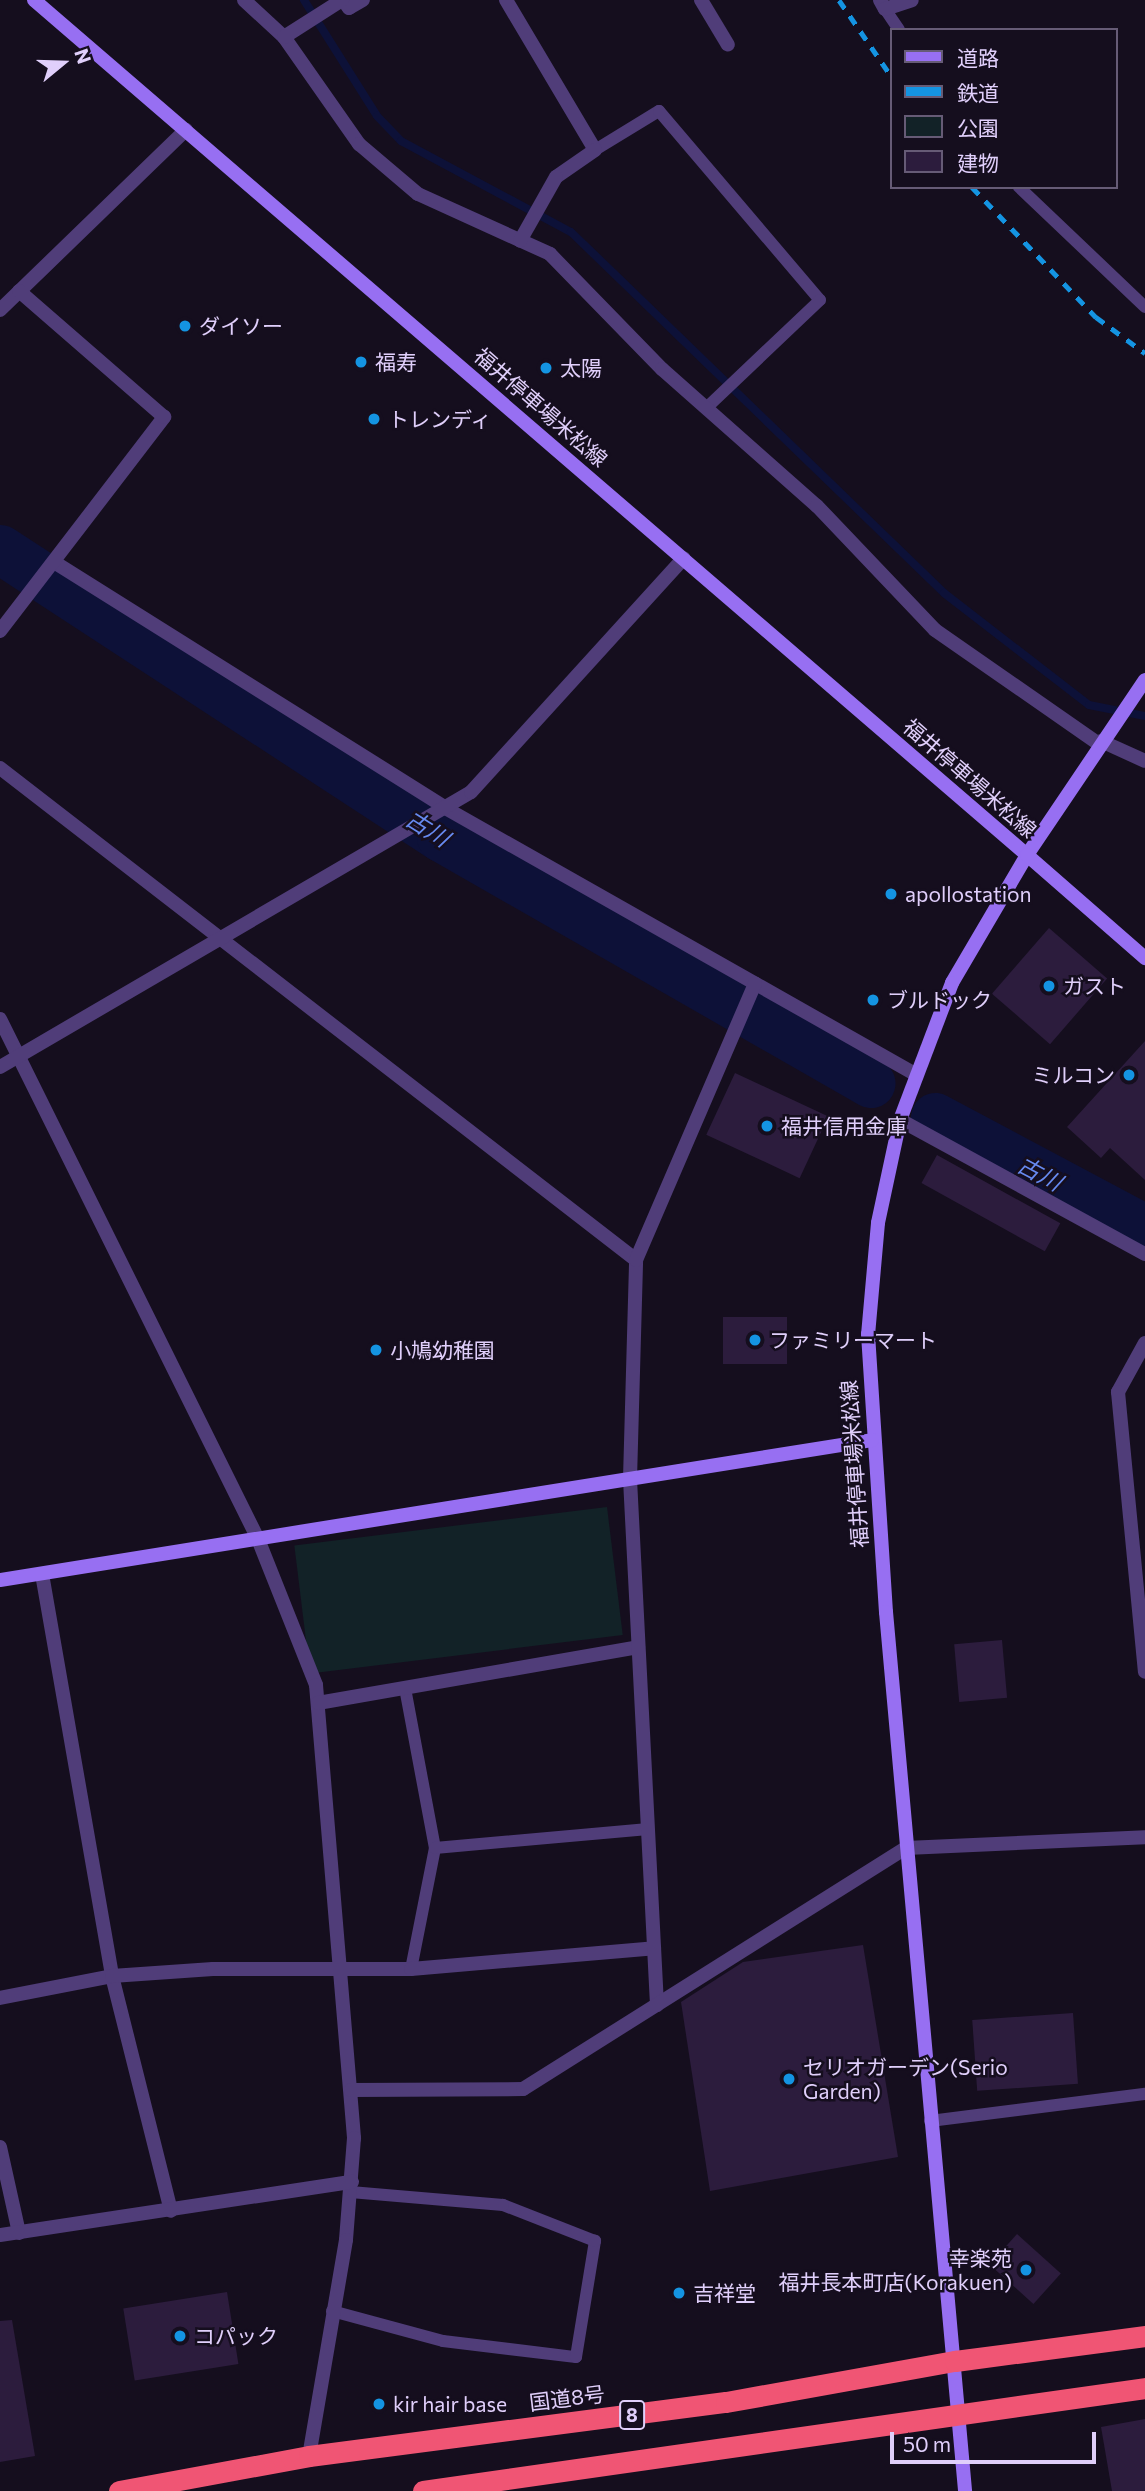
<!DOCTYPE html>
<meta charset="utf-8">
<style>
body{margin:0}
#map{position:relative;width:1145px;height:2491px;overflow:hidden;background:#150e1e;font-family:Commissioner,"Noto Sans JP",sans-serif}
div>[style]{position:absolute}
.green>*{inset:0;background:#122227;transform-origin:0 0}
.stream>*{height:8px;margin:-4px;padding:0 4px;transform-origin:4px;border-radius:4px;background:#0d1138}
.river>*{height:49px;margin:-24.5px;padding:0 24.5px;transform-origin:24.5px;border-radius:24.5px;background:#0d1138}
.building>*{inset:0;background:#2c1c3d;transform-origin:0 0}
.lane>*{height:12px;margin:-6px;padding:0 6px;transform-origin:6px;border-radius:6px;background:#503d79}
.street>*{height:14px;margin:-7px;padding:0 7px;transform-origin:7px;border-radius:7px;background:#503d79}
.secondary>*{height:14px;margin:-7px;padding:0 7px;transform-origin:7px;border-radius:7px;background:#976ff2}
.highway>*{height:21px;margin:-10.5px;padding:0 10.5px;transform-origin:10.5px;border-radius:10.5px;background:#f05574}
.rail>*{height:5px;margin-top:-2.5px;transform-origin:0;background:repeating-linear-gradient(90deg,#1494e2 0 10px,transparent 0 19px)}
.dots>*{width:19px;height:19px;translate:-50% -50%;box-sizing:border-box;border:4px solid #150e1e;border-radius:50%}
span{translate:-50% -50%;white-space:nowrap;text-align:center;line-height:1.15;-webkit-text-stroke:5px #150e1e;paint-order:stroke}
.shield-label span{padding:2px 5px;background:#150e1e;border:2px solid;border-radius:5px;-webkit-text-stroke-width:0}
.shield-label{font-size:19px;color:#e0cffb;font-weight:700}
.poi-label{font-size:21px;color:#e0cffb}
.left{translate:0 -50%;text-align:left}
.right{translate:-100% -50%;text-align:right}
.street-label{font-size:21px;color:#e0cffb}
.water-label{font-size:23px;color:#678af1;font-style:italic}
.legend{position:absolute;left:890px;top:28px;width:228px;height:161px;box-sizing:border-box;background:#150e1e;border:2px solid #665b76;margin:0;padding:9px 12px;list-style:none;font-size:21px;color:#e0cffb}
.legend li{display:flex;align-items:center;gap:14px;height:35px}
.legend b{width:35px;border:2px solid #665b76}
.north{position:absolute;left:28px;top:28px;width:70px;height:70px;-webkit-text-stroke:5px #150e1e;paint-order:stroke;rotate:71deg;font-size:19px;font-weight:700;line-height:28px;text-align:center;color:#e0cffb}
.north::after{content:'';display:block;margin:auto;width:24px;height:32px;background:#e0cffb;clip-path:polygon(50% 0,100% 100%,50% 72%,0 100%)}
.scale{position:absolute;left:890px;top:2432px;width:206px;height:32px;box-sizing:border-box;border:4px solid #e0cffb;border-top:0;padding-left:9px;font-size:21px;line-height:24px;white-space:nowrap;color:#e0cffb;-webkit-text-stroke:5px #150e1e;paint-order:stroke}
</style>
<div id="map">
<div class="green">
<div style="left:607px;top:1507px;width:129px;height:315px;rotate:83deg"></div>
</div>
<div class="stream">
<div style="left:304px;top:0;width:137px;rotate:57.8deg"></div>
<div style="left:377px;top:116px;width:35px;rotate:46deg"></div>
<div style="left:401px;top:141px;width:193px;rotate:28.2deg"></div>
<div style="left:571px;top:232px;width:519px;rotate:44.06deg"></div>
<div style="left:944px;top:593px;width:183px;rotate:37.7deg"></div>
<div style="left:1089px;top:705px;width:57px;rotate:11.1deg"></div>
</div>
<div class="river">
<div style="left:0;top:549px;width:527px;rotate:33.15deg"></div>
<div style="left:441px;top:837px;width:495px;rotate:29.8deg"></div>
<div style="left:935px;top:1117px;width:238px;rotate:28.1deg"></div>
</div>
<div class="building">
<div style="left:1049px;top:928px;width:77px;height:87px;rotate:41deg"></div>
<div style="clip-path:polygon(1145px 1041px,1145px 1180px,1110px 1148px,1101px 1158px,1067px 1127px)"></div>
<div style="left:735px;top:1073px;width:103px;height:68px;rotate:25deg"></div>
<div style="left:937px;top:1155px;width:141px;height:32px;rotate:29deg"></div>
<div style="left:723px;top:1317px;width:64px;height:47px"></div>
<div style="left:1002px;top:1640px;width:58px;height:48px;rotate:85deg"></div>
<div style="clip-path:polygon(863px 1945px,898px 2157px,710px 2191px,681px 2002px,743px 1962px)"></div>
<div style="left:1073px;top:2013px;width:71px;height:101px;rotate:86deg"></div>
<div style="left:1017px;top:2234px;width:59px;height:41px;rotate:42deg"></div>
<div style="left:227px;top:2292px;width:73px;height:105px;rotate:81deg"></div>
<div style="clip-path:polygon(12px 2320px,35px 2456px,0 2462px,0 2321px)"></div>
<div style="clip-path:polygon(1145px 2419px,1145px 2491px,1112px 2491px,1101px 2427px)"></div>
</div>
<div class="lane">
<div style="left:885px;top:9px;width:25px;rotate:56deg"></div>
<div style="left:595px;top:150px;width:75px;rotate:-31.4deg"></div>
<div style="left:659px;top:111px;width:248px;rotate:49.6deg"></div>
<div style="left:820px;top:300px;width:157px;rotate:136.5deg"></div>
<div style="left:1019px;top:187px;width:174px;rotate:43.6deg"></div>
<div style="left:405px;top:1688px;width:163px;rotate:79.4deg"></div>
<div style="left:435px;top:1848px;width:123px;rotate:101.2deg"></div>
<div style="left:435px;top:1848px;width:214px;rotate:-5.1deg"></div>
<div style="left:930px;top:2121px;width:217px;rotate:-7.2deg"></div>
<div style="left:332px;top:2311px;width:115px;rotate:15.1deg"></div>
<div style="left:443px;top:2341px;width:134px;rotate:6.9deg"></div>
<div style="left:576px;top:2357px;width:118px;rotate:-80.7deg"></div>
<div style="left:595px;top:2241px;width:99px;rotate:-158.6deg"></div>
<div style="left:503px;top:2205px;width:153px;rotate:-175.1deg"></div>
</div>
<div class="street">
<div style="left:244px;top:0;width:54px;rotate:42.8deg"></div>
<div style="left:284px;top:37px;width:131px;rotate:55deg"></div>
<div style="left:359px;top:144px;width:77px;rotate:40.3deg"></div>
<div style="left:418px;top:194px;width:145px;rotate:24.4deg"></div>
<div style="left:550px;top:254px;width:161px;rotate:45.8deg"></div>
<div style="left:662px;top:369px;width:207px;rotate:41.5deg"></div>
<div style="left:817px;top:506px;width:171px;rotate:46.4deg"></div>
<div style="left:935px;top:630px;width:200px;rotate:34.8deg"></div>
<div style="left:343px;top:0;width:10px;rotate:53deg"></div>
<div style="left:349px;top:8px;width:16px;rotate:-30deg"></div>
<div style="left:506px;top:0;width:174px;rotate:59.3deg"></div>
<div style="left:595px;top:150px;width:47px;rotate:145.3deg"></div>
<div style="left:556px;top:177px;width:73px;rotate:119.4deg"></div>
<div style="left:701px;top:0;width:52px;rotate:59deg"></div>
<div style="left:880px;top:0;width:10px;rotate:61deg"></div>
<div style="left:885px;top:9px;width:28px;rotate:-18deg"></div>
<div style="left:284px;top:37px;width:69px;rotate:-32.5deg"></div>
<div style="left:0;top:310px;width:259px;rotate:-44.1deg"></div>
<div style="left:54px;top:562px;width:464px;rotate:32.1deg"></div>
<div style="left:447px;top:809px;width:538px;rotate:29.52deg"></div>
<div style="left:0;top:631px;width:270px;rotate:-52.5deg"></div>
<div style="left:164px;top:417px;width:192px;rotate:-139deg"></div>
<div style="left:1101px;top:741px;width:48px;rotate:24.4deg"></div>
<div style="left:0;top:768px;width:804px;rotate:37.72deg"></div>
<div style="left:0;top:1019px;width:580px;rotate:63.61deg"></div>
<div style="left:258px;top:1539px;width:157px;rotate:68.3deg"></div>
<div style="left:316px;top:1685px;width:455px;rotate:85.2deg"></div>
<div style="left:354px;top:2138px;width:102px;rotate:94.5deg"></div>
<div style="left:346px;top:2240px;width:219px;rotate:99.7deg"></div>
<div style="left:0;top:1067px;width:545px;rotate:-30.28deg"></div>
<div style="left:471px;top:792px;width:316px;rotate:-47.7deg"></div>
<div style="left:900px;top:1120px;width:279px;rotate:28.7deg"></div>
<div style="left:1145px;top:1343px;width:56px;rotate:118.9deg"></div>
<div style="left:1118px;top:1392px;width:281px;rotate:84.5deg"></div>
<div style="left:42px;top:1574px;width:408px;rotate:80.1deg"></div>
<div style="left:112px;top:1976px;width:242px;rotate:75.9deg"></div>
<div style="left:318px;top:1703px;width:325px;rotate:-9.9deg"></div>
<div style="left:0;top:1998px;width:114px;rotate:-11.1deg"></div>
<div style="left:112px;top:1976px;width:101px;rotate:-4deg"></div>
<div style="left:213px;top:1969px;width:198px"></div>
<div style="left:411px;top:1969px;width:244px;rotate:-4.9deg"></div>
<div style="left:657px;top:2005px;width:527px;rotate:-92.94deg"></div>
<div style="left:630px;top:1479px;width:219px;rotate:-88.4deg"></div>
<div style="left:636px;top:1260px;width:301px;rotate:-66.7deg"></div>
<div style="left:351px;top:2090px;width:172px;rotate:-0.3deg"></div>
<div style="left:523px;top:2089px;width:453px;rotate:-32.2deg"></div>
<div style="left:906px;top:1848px;width:239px;rotate:-2.6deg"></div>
<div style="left:0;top:2147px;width:88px;rotate:77.5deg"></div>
<div style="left:0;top:2235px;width:356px;rotate:-8.6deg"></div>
</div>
<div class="secondary">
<div style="left:34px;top:0;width:1310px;rotate:40.73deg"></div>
<div style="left:1027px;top:855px;width:148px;rotate:120.4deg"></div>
<div style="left:952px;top:983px;width:147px;rotate:110.8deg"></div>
<div style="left:900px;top:1120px;width:105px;rotate:102.1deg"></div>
<div style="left:878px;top:1223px;width:111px;rotate:95.1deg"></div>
<div style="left:868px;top:1334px;width:279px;rotate:86.3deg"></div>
<div style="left:886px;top:1612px;width:883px;rotate:84.86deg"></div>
<div style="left:1145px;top:680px;width:211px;rotate:124deg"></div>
<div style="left:1027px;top:855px;width:157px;rotate:41.1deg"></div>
<div style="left:0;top:1580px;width:883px;rotate:-9.12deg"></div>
</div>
<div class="highway">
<div style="left:119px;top:2491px;width:193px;rotate:-10.4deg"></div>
<div style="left:309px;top:2456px;width:420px;rotate:-7.4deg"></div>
<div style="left:726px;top:2402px;width:233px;rotate:-10.2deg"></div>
<div style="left:955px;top:2361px;width:192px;rotate:-7.5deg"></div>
<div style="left:423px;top:2491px;width:729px;rotate:-8.12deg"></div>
</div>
<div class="rail">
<div style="left:839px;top:0;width:92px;rotate:55.6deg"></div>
<div style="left:972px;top:187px;width:180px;rotate:46.4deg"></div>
<div style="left:1096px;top:317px;width:61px;rotate:36.3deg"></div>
</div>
<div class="dots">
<div style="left:185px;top:326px;background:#1494e2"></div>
<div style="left:361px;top:362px;background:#1494e2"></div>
<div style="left:546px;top:368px;background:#1494e2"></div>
<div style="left:374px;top:419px;background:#1494e2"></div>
<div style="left:891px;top:894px;background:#1494e2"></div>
<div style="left:1049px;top:986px;background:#1494e2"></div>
<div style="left:873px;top:1000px;background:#1494e2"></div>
<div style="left:1129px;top:1075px;background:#1494e2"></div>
<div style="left:767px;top:1126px;background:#1494e2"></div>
<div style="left:755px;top:1340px;background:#1494e2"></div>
<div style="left:376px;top:1350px;background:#1494e2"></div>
<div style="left:789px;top:2079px;background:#1494e2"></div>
<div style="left:1026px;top:2270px;background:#1494e2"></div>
<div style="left:679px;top:2293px;background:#1494e2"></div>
<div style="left:180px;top:2336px;background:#1494e2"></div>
<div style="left:379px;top:2404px;background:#1494e2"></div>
</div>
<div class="shield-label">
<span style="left:632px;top:2415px">8</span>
</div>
<div class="poi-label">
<span class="left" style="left:199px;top:326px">ダイソー</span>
<span class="left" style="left:375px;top:362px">福寿</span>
<span class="left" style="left:560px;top:368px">太陽</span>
<span class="left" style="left:388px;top:419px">トレンディ</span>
<span class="left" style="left:905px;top:894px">apollostation</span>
<span class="left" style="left:1063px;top:986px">ガスト</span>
<span class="left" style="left:887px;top:1000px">ブルドック</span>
<span class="right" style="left:1115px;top:1075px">ミルコン</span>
<span class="left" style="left:781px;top:1126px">福井信用金庫</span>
<span class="left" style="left:769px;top:1340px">ファミリーマート</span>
<span class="left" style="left:390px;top:1350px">小鳩幼稚園</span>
<span class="left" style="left:803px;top:2079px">セリオガーデン(Serio<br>Garden)</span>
<span class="right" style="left:1012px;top:2270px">幸楽苑<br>福井長本町店(Korakuen)</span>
<span class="left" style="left:693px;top:2293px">吉祥堂</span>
<span class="left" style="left:194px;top:2336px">コパック</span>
<span class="left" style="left:393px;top:2404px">kir hair base</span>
</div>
<div class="street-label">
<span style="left:541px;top:407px;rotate:41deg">福井停車場米松線</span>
<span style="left:970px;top:778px;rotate:41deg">福井停車場米松線</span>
<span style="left:854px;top:1464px;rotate:-94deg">福井停車場米松線</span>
<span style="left:567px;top:2398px;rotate:-7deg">国道8号</span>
</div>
<div class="water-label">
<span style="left:428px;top:828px;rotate:32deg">古川</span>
<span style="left:1040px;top:1173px;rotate:28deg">古川</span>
</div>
<ul class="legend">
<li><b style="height:9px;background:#976ff2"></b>道路</li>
<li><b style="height:9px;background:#1494e2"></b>鉄道</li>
<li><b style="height:19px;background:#122227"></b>公園</li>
<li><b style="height:19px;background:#2c1c3d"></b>建物</li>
</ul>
<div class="north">N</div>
<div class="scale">50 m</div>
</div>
